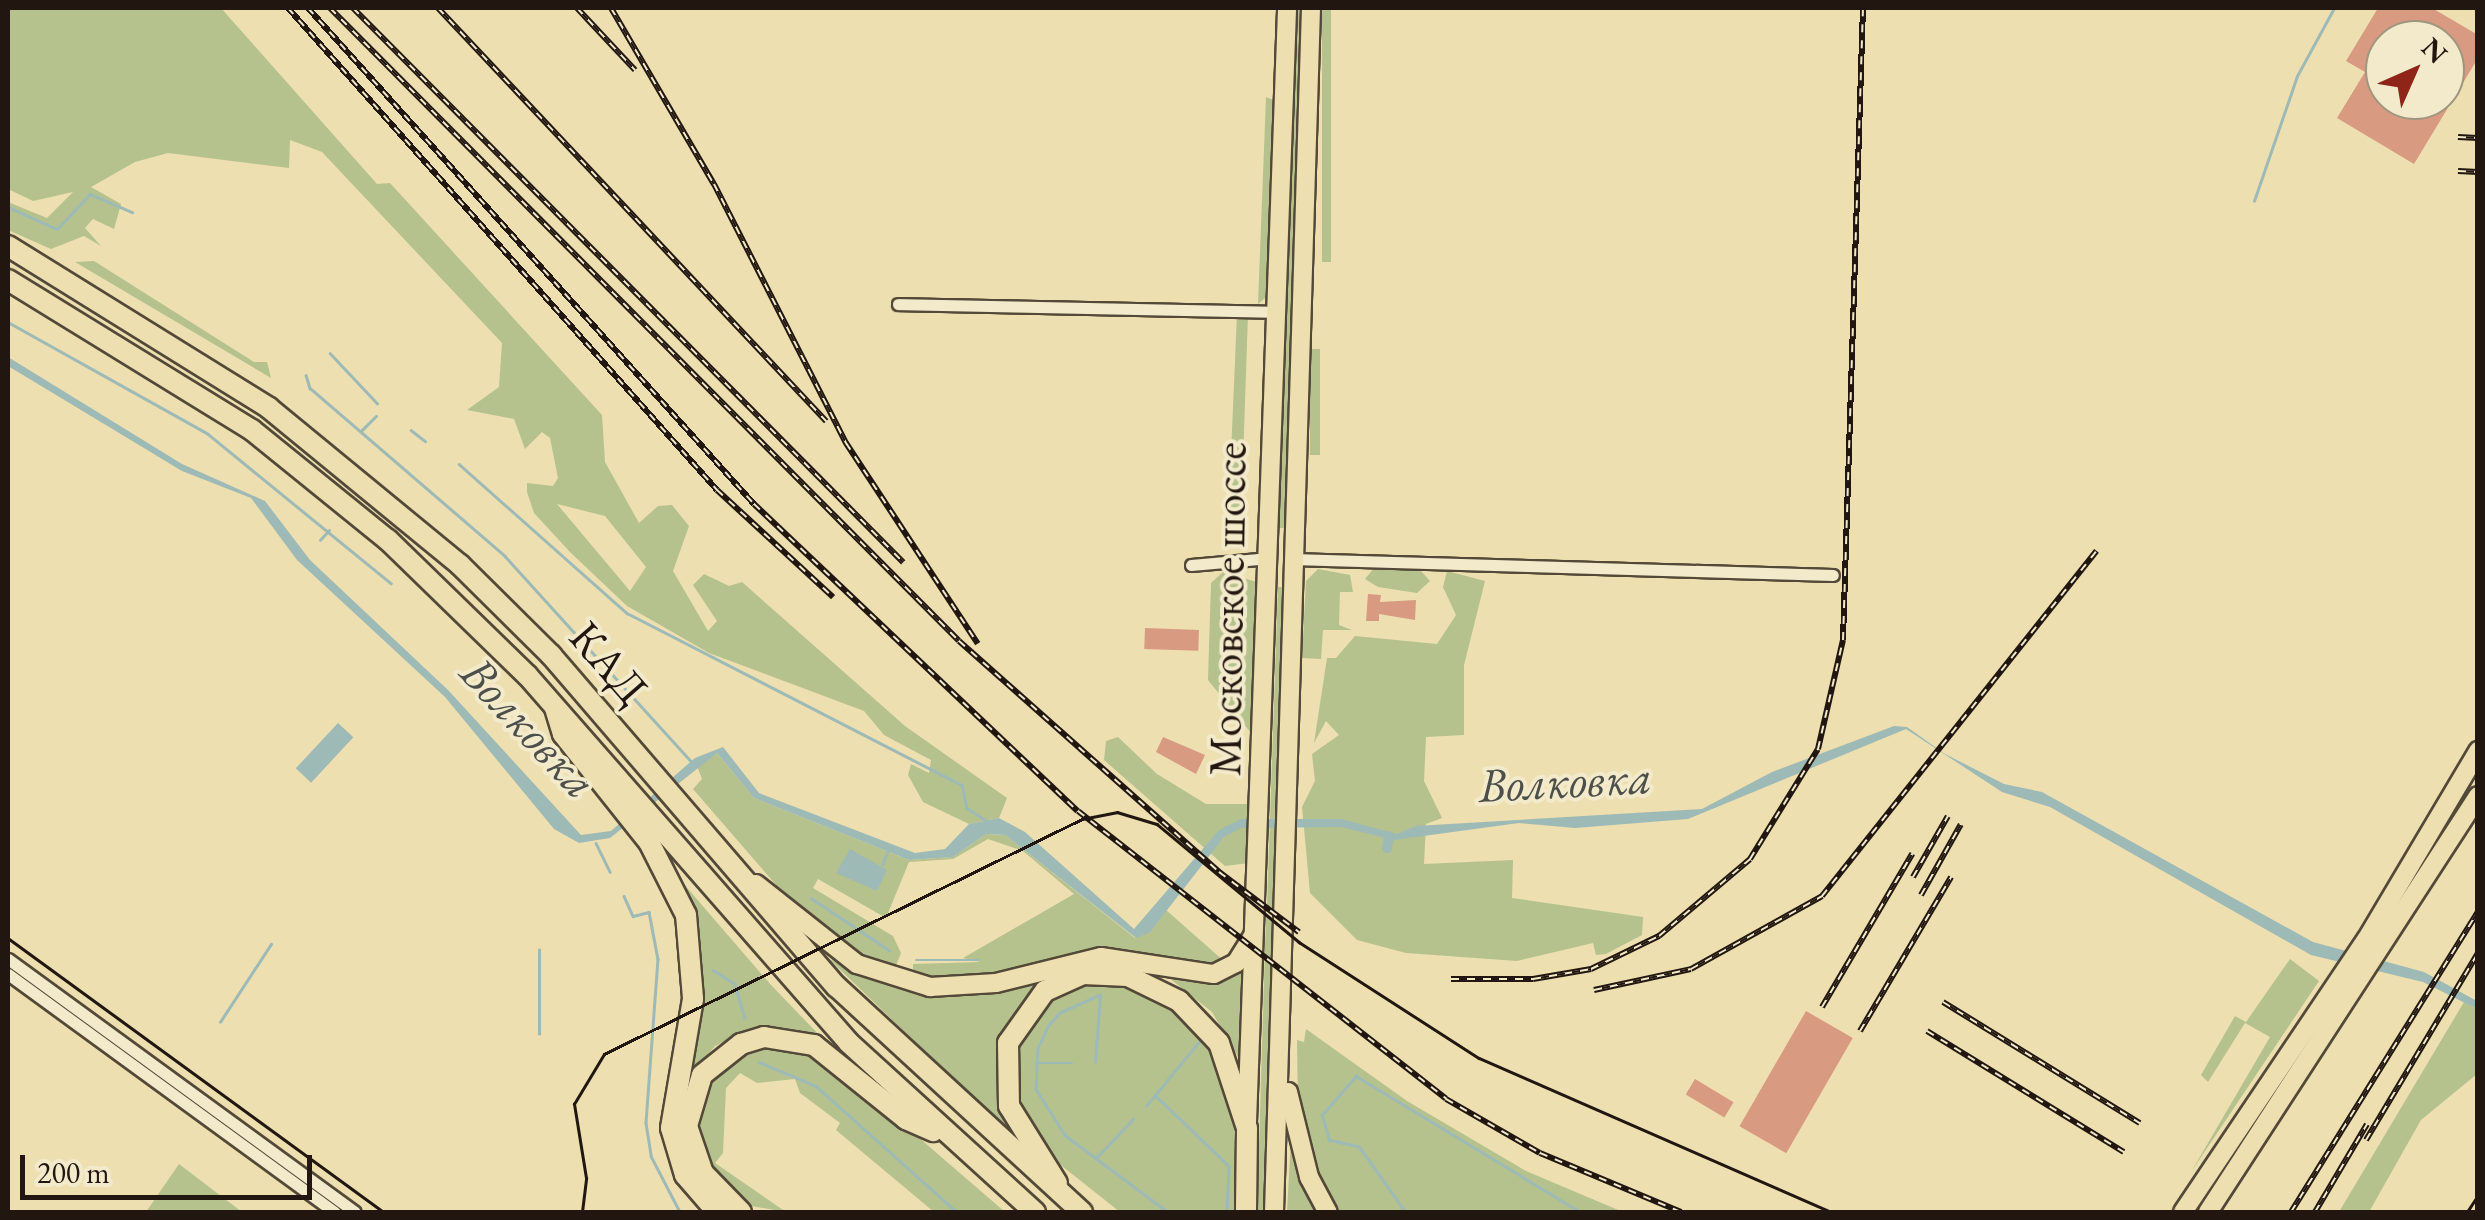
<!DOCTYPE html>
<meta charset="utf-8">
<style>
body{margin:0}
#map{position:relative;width:2485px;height:1220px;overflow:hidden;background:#eddfaf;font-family:"EB Garamond",serif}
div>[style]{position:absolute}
.green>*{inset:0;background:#b5c28d;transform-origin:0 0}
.water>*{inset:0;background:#9ebab6;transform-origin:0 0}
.stream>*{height:2.5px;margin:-1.25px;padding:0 1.25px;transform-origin:1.25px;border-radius:1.25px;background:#9ebab6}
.canal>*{height:10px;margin:-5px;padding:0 5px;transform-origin:5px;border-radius:5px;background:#9ebab6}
.building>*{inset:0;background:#d89a81;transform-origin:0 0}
.roads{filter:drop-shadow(2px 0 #544938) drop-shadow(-2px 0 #544938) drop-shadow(0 2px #544938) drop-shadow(0 -2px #544938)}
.minor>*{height:11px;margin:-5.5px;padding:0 5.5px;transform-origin:5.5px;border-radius:5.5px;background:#f3eacb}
.primary>*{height:18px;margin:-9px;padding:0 9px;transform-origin:9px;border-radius:9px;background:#eddfaf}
.trunk>*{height:20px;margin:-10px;padding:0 10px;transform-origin:10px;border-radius:10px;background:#eddfaf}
.motorway>*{height:20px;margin:-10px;padding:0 10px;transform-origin:10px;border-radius:10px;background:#eddfaf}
.tram>*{height:2.5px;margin:-1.25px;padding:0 1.25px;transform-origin:1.25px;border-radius:1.25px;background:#211710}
.rail>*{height:6px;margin-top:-3px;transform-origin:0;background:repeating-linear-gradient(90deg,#f3eacb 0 8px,#211710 0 16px);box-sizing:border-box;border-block:2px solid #211710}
span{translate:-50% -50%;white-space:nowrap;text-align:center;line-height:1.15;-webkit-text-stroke:8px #f3eacb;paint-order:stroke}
.street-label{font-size:45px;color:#211710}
.water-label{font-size:48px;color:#4d504a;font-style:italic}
.frame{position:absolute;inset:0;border:10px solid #211710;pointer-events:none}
.north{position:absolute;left:2365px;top:20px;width:100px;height:100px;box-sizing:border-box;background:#f3eacb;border:2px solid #9f9680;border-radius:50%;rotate:45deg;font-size:28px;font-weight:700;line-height:40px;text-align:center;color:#211710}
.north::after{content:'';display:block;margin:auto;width:35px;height:45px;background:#8f2418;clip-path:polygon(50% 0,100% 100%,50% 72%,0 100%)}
.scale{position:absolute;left:20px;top:1155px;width:292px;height:45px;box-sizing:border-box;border:5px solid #211710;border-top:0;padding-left:12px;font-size:30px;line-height:35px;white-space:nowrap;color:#211710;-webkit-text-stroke:8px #f3eacb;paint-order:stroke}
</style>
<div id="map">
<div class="green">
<div style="clip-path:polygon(evenodd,8px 8px,221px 8px,377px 184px,390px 183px,602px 415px,605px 462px,639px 523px,658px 506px,672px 505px,689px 526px,673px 571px,708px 631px,717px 621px,693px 585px,704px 574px,729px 586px,742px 582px,905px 726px,1007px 798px,999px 818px,969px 824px,923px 802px,908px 775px,911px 764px,929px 773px,931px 760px,884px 735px,864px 711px,709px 653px,627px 606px,570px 552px,534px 513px,527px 492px,527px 483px,553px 486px,558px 478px,550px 438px,542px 432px,525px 449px,514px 419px,467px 410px,499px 387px,502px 343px,322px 152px,290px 140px,289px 168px,168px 153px,135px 162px,91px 187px,121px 204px,114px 229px,93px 219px,85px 228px,101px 246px,84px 236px,51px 249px,8px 230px,8px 202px,47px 218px,73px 192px,33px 201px,8px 189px,8px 8px,557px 504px,605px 516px,646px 567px,630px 591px,557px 504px)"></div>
<div style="clip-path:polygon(1296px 8px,1302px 8px,1284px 528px,1279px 528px)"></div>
<div style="left:1322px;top:8px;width:9px;height:254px"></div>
<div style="clip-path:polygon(1266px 97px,1276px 101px,1270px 294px,1258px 304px)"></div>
<div style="clip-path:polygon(94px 261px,254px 362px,267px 362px,271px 378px,75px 262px)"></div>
<div style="clip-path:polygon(1237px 314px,1248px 314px,1240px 548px,1227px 547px)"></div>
<div style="left:1310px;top:349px;width:10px;height:106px"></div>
<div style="clip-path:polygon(1375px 567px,1421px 571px,1430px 581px,1417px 593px,1378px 587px,1365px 579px)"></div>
<div style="clip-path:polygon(1318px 569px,1350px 575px,1353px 592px,1340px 592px,1339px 625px,1352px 630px,1323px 630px,1321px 659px,1302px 658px,1306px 581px)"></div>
<div style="clip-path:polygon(1447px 571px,1485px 581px,1464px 665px,1464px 735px,1426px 737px,1424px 781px,1442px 818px,1426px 824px,1424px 864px,1513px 860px,1512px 898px,1643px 917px,1642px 935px,1606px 954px,1596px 955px,1593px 943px,1517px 961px,1406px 953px,1357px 940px,1310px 893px,1302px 807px,1315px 781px,1312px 754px,1339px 735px,1326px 721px,1314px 743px,1327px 658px,1336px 658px,1355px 636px,1437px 644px,1456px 615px,1443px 587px)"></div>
<div style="clip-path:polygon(1223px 572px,1257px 582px,1251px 733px,1208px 680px,1211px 583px)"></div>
<div style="clip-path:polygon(1278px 587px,1283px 587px,1274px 912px,1267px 906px)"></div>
<div style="clip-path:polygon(1118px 737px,1157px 774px,1206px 804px,1250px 804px,1249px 863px,1225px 866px,1104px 760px,1106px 741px)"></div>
<div style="clip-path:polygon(717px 753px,754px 798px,909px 860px,953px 857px,986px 834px,1005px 835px,1135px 938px,1166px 910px,1225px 962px,1212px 968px,1094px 950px,960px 981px,913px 976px,913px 964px,980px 962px,963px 958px,1074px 894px,1023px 851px,988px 839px,953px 859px,909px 862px,886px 918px,818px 879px,813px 888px,893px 936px,901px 953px,895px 968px,858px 956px,790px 901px,693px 789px,702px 779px,697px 766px)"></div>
<div style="clip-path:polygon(676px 875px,771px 985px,825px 1041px,740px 1034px,715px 1046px,683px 1085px,689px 1051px)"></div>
<div style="clip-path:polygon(1266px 916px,1274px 921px,1275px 950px,1265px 1212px,1257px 1212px)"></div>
<div style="clip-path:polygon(829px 959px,914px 990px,1065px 969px,1033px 992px,1004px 1041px,999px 1090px,1014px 1137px)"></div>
<div style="clip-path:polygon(2290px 959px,2319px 981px,2191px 1172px,2270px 1037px,2245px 1023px,2208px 1082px,2201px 1075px,2235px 1016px,2246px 1022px)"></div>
<div style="clip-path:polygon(1245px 968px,1240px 1057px,1238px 1057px,1212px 1012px,1159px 970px,1215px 982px)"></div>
<div style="clip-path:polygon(1093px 977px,1154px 990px,1209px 1036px,1234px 1105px,1235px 1212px,1120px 1212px,1043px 1151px,1016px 1103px,1010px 1060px,1037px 1005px)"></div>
<div style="clip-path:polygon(2464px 1002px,2477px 1009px,2477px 1074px,2421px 1120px,2369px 1212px,2339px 1212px)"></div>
<div style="clip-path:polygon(1306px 1029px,1407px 1101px,1526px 1171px,1623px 1212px,1338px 1212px,1312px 1167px,1298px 1109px,1297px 1040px,1304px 1042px)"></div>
<div style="clip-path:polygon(795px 1043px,910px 1130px,1005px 1212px,934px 1212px,836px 1130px,840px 1123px,800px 1093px,795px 1079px,757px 1083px,740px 1073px,726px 1088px,723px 1153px,715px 1163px,786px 1212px,740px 1204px,710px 1175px,694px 1123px,705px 1083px,751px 1045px)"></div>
<div style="clip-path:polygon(1291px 1138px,1322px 1212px,1287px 1212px)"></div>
<div style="clip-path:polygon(179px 1164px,242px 1212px,146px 1212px)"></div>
</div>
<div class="water">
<div style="clip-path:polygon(8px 357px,182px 464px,265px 501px,310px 560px,448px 690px,581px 835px,611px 831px,695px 758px,723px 747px,759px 793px,915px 853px,945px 849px,969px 824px,999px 818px,1025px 832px,1134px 929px,1219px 830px,1241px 819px,1341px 819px,1397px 834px,1416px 826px,1702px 809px,1772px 772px,1894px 726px,1907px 727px,1945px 754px,2004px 784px,2042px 792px,2313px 942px,2424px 972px,2477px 1001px,2477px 1009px,2423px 982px,2311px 955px,2050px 807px,2002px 792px,1906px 729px,1688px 819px,1575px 828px,1519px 823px,1394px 840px,1341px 827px,1241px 828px,1224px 837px,1150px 932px,1136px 938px,1005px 835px,986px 834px,953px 857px,909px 860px,754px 798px,717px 753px,610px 838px,579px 843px,554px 829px,445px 697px,297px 560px,251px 498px,182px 471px,8px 366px)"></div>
<div style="left:338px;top:723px;width:21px;height:62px;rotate:43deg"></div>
<div style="clip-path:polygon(850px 849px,887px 870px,877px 891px,836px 873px)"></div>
</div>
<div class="stream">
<div style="left:2254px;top:201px;width:132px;rotate:-71deg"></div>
<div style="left:2297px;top:76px;width:77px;rotate:-61.4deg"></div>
<div style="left:8px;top:207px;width:54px;rotate:24.2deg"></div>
<div style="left:57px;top:229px;width:48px;rotate:-46.7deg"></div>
<div style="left:90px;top:194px;width:46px;rotate:23.2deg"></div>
<div style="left:8px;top:322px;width:229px;rotate:29.2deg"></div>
<div style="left:208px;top:434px;width:236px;rotate:39.2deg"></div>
<div style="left:330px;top:353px;width:69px;rotate:46.8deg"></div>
<div style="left:306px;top:375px;width:14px;rotate:73deg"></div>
<div style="left:310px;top:388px;width:257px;rotate:40.7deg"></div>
<div style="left:505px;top:556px;width:277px;rotate:47.8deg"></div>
<div style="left:411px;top:430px;width:18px;rotate:38deg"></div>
<div style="left:361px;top:431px;width:21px;rotate:-45deg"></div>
<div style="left:459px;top:464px;width:225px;rotate:41.6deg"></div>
<div style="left:627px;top:613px;width:377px;rotate:27.2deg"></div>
<div style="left:962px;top:785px;width:24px;rotate:78deg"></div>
<div style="left:967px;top:808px;width:24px;rotate:33deg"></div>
<div style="left:320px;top:540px;width:13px;rotate:-48deg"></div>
<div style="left:596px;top:843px;width:32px;rotate:64deg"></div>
<div style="left:882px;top:865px;width:16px;rotate:-68deg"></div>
<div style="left:624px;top:896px;width:22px;rotate:66deg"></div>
<div style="left:633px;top:916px;width:16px;rotate:-14deg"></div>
<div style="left:649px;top:912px;width:48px;rotate:79.2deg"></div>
<div style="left:658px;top:959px;width:164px;rotate:94.2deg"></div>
<div style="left:646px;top:1123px;width:33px;rotate:81deg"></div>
<div style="left:651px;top:1156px;width:63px;rotate:62.6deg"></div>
<div style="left:811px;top:898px;width:94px;rotate:33.7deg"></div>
<div style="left:916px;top:960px;width:62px"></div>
<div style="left:713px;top:970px;width:26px;rotate:32deg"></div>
<div style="left:735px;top:984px;width:35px;rotate:74deg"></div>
<div style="left:220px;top:1022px;width:93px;rotate:-56.8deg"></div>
<div style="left:539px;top:1034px;width:84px;rotate:-90deg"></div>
<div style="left:759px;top:1062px;width:62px;rotate:22.8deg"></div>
<div style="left:816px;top:1086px;width:189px;rotate:41.8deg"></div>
<div style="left:1095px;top:1062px;width:67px;rotate:-85.7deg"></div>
<div style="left:1100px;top:995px;width:44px;rotate:155.8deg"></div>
<div style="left:1060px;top:1013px;width:18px;rotate:131deg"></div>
<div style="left:1048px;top:1027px;width:23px;rotate:115deg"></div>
<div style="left:1038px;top:1048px;width:41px;rotate:92.8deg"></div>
<div style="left:1036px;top:1089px;width:54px;rotate:57.8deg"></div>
<div style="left:1065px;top:1135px;width:129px;rotate:36.8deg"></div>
<div style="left:1036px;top:1063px;width:36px"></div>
<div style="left:1155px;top:1095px;width:103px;rotate:43.8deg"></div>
<div style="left:1229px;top:1166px;width:46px;rotate:92.5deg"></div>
<div style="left:1146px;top:1106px;width:88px;rotate:-50.5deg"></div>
<div style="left:1095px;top:1159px;width:55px;rotate:-46.5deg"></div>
<div style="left:1405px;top:1212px;width:80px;rotate:-125.3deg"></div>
<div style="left:1359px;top:1147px;width:31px;rotate:-167deg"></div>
<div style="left:1329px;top:1140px;width:26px;rotate:-106deg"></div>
<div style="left:1322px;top:1115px;width:52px;rotate:-48.9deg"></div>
<div style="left:1356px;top:1076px;width:263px;rotate:31.2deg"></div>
</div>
<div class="canal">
<div style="left:1387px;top:848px;width:12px;rotate:-81deg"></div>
</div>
<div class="building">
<div style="clip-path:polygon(evenodd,2378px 8px,2432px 8px,2478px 35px,2478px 58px,2414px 164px,2337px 118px,2365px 72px,2346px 61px,2378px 8px,2385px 40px,2445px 40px,2445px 100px,2385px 100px,2385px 40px)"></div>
<div style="clip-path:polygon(1368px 594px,1381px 595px,1380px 602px,1416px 600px,1415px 620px,1379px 614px,1379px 621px,1366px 621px)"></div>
<div style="left:1145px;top:628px;width:54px;height:21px;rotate:2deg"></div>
<div style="clip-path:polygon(1163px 737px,1205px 755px,1196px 774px,1156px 752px)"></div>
<div style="left:1806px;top:1011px;width:54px;height:133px;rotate:30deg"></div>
<div style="left:1695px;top:1079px;width:45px;height:18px;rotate:31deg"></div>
</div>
<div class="roads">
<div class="minor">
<div style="left:898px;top:304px;width:379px;rotate:1.2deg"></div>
<div style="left:1292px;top:559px;width:541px;rotate:1.69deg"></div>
<div style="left:1191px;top:565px;width:79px;rotate:-5.1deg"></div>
<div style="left:8px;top:959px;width:429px;rotate:36.1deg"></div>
<div style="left:8px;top:974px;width:404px;rotate:36.1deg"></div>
</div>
<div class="primary">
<div style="left:756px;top:884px;width:129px;rotate:38.4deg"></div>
<div style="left:857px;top:964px;width:77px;rotate:17.5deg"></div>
<div style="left:930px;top:987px;width:66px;rotate:-3.5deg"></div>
<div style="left:996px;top:983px;width:108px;rotate:-13.9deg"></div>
<div style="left:1101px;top:957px;width:114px;rotate:8.6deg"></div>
<div style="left:1214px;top:974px;width:25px;rotate:-27deg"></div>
<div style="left:1236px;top:963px;width:32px;rotate:-58deg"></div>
<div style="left:1288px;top:1092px;width:88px;rotate:76.1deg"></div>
<div style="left:1309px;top:1177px;width:40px;rotate:62deg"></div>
<div style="left:1247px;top:1122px;width:1115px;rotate:-87.94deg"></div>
<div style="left:1274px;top:1212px;width:1205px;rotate:-88.24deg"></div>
<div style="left:2183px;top:1212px;width:328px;rotate:-56.1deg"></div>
<div style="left:2366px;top:940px;width:220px;rotate:-59.3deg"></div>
<div style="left:2208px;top:1212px;width:496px;rotate:-57deg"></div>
</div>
<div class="trunk">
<div style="left:555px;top:708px;width:27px;rotate:73deg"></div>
<div style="left:563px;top:734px;width:138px;rotate:51.5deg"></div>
<div style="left:649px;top:842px;width:82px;rotate:63.1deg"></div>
<div style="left:686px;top:915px;width:84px;rotate:85.2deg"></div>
<div style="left:693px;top:999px;width:131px;rotate:99.7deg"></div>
<div style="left:671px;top:1128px;width:49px;rotate:73.4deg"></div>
<div style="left:685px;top:1175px;width:49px;rotate:49.1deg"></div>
<div style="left:1057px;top:1183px;width:91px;rotate:-121.9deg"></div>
<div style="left:1009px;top:1106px;width:63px;rotate:-90.9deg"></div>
<div style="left:1008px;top:1043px;width:64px;rotate:-54.6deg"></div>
<div style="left:1045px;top:991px;width:42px;rotate:-24.1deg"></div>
<div style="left:1083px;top:974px;width:45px;rotate:2.5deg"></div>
<div style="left:1128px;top:976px;width:57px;rotate:26.1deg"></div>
<div style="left:1179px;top:1001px;width:58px;rotate:46.4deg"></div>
<div style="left:1219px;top:1043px;width:89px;rotate:71.8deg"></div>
<div style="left:1247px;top:1128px;width:84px;rotate:90.7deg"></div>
</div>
<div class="motorway">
<div style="left:8px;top:246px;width:307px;rotate:31.8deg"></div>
<div style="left:269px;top:408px;width:247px;rotate:39.4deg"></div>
<div style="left:460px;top:565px;width:128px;rotate:44.7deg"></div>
<div style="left:551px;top:655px;width:438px;rotate:49.3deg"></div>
<div style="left:837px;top:987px;width:333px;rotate:42.6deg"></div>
<div style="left:8px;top:280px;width:286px;rotate:31.6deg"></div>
<div style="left:252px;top:430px;width:175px;rotate:39deg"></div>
<div style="left:388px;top:540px;width:194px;rotate:44.2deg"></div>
<div style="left:527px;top:675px;width:488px;rotate:48.8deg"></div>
<div style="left:848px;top:1042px;width:253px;rotate:42.3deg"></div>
<div style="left:741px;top:1212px;width:54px;rotate:-134.3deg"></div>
<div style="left:703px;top:1173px;width:50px;rotate:-108.8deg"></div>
<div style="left:687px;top:1126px;width:53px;rotate:-73.6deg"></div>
<div style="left:702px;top:1075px;width:50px;rotate:-38.5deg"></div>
<div style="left:741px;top:1044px;width:24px;rotate:-17deg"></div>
<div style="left:764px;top:1037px;width:51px;rotate:9.1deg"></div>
<div style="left:814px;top:1045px;width:118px;rotate:38.8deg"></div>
<div style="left:906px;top:1119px;width:30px;rotate:24deg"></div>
</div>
</div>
<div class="tram">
<div style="left:8px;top:938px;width:465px;rotate:36.1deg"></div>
<div style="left:582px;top:1212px;width:34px;rotate:-83deg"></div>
<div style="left:586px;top:1178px;width:75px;rotate:-99.2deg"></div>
<div style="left:574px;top:1104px;width:58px;rotate:-59deg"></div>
<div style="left:604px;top:1054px;width:533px;rotate:-26.18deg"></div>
<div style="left:1082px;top:819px;width:36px;rotate:-11deg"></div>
<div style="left:1117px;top:812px;width:42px;rotate:16.7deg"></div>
<div style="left:1157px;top:824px;width:185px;rotate:39.7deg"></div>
<div style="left:1299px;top:942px;width:214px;rotate:32.8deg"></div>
<div style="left:1479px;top:1058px;width:385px;rotate:23.6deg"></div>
<div style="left:2467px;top:1212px;width:20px;rotate:-57deg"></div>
</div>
<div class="rail">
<div style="left:288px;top:8px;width:645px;rotate:48.33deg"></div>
<div style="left:717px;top:490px;width:158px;rotate:42.7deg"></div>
<div style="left:308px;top:8px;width:667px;rotate:48.04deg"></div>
<div style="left:754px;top:504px;width:446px;rotate:43.5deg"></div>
<div style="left:1078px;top:811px;width:467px;rotate:38deg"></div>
<div style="left:1446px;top:1099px;width:108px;rotate:29.9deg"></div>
<div style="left:1540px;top:1153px;width:153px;rotate:22.7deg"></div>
<div style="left:330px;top:8px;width:892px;rotate:45.18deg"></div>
<div style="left:959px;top:641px;width:348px;rotate:41.6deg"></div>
<div style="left:1219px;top:872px;width:100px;rotate:36.9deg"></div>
<div style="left:353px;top:8px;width:781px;rotate:45.21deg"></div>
<div style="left:438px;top:8px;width:567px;rotate:46.79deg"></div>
<div style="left:577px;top:8px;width:85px;rotate:46.9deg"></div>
<div style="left:611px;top:8px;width:204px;rotate:59.7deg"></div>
<div style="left:714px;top:184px;width:291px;rotate:63deg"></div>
<div style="left:846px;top:443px;width:240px;rotate:56.7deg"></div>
<div style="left:2458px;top:137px;width:20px;rotate:3deg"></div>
<div style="left:2458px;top:171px;width:20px;rotate:3deg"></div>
<div style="left:1913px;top:877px;width:70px;rotate:-60.2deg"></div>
<div style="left:1921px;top:895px;width:81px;rotate:-60.6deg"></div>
<div style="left:1451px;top:979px;width:82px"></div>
<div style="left:1533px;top:979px;width:59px;rotate:-9.8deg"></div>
<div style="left:1591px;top:969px;width:76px;rotate:-25.9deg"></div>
<div style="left:1659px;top:936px;width:119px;rotate:-40.2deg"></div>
<div style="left:1750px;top:859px;width:129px;rotate:-58.3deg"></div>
<div style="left:1818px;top:749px;width:112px;rotate:-77.1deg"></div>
<div style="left:1843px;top:640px;width:632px;rotate:-88.19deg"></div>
<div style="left:1594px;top:990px;width:99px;rotate:-12.2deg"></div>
<div style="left:1691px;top:969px;width:150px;rotate:-29.1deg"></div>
<div style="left:1822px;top:896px;width:441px;rotate:-51.5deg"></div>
<div style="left:1943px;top:1002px;width:231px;rotate:31.6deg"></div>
<div style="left:1822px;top:1007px;width:178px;rotate:-59.5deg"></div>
<div style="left:1860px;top:1031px;width:179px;rotate:-59.4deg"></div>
<div style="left:1927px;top:1031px;width:231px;rotate:31.6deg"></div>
<div style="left:2366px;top:1140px;width:218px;rotate:-59.1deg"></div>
<div style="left:2291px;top:1212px;width:354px;rotate:-58.1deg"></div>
<div style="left:2315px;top:1212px;width:102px;rotate:-59.4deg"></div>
</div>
<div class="street-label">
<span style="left:1228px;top:609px;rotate:-89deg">Московское шоссе</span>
<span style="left:609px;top:663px;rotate:49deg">КАД</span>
</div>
<div class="water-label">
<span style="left:529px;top:727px;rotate:47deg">Волковка</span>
<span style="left:1565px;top:781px;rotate:-3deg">Волковка</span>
</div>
<div class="frame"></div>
<div class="north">N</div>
<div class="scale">200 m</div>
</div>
